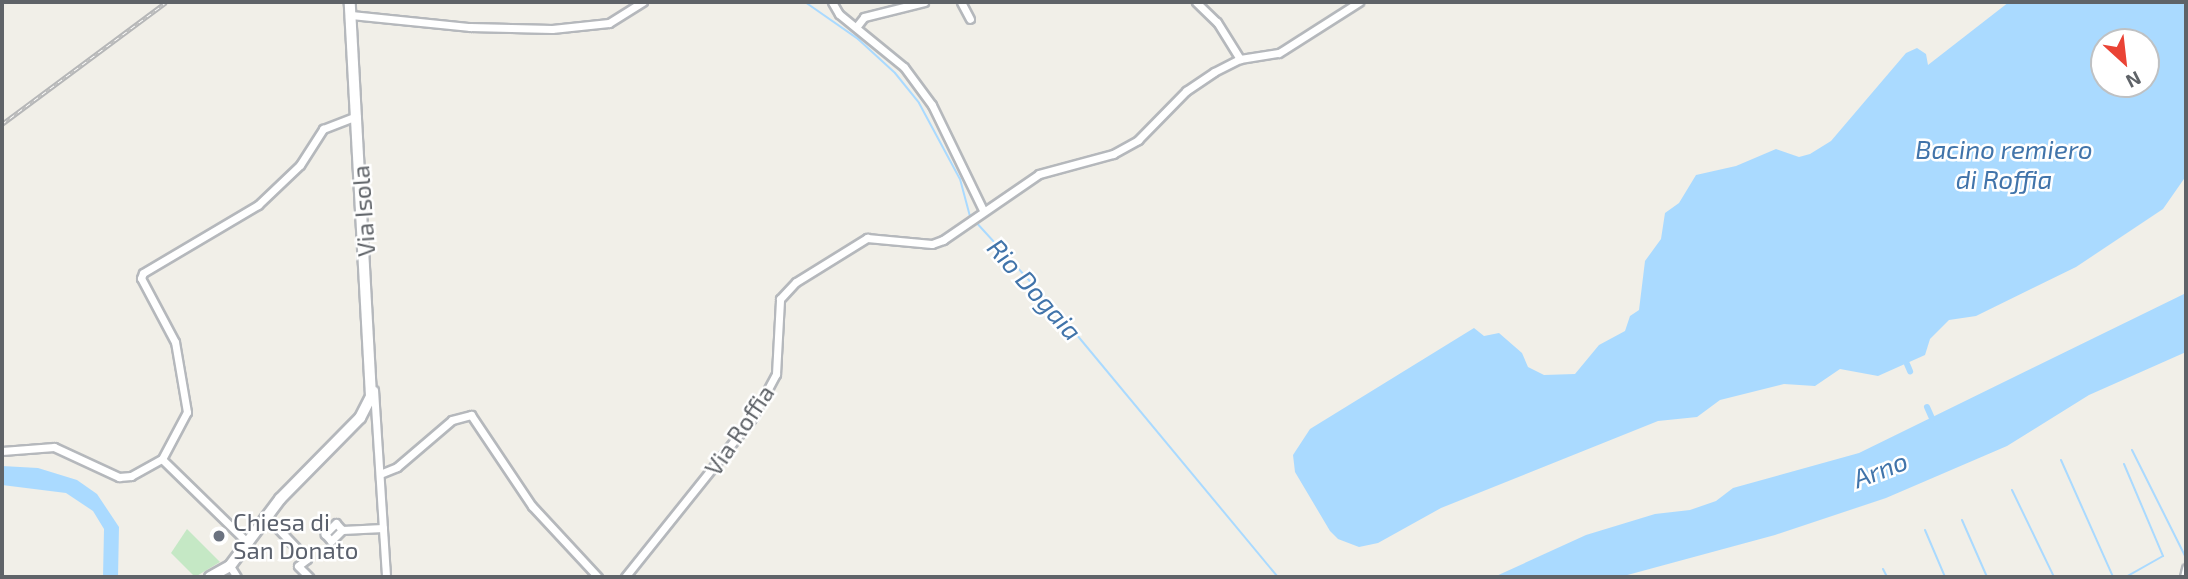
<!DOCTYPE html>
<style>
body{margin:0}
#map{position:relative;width:2188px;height:579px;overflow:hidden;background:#f1efe8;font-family:"Exo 2",sans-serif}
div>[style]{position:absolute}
.green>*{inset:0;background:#c5e8c5}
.water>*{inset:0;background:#aadaff}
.stream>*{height:2px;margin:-1px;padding:0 1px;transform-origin:1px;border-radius:1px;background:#aadaff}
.canal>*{height:6px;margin:-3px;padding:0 3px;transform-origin:3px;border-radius:3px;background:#aadaff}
.roads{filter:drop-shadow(2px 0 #b5b8bc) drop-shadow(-2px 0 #b5b8bc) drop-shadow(0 2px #b5b8bc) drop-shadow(0 -2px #b5b8bc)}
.street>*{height:7px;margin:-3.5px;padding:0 3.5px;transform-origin:3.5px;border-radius:3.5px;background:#fff}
.secondary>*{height:10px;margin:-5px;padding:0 5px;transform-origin:5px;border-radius:5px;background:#fff}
.rail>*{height:4.5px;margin-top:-2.25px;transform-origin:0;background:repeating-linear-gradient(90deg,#fff 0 5px,#b6b7b8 0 10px);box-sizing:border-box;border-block:2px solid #b6b7b8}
.dots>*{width:19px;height:19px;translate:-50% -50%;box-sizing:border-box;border:4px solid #fff;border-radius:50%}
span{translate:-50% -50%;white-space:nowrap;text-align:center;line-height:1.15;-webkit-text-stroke:5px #fff;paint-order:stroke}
.street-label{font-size:24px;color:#5f6368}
.worship-label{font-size:24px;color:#5b616d}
.left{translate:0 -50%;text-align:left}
.water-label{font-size:26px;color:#4174aa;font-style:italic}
.frame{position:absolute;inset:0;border:4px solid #5f6368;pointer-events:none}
.north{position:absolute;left:2090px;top:28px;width:70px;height:70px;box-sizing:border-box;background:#fff;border:2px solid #bfc1c3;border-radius:50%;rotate:153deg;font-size:19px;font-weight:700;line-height:28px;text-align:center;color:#5f6368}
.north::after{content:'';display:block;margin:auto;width:24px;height:32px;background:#ea4335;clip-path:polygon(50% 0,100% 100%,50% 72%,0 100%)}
</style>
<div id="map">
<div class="green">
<div style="clip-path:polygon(187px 529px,220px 562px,195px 577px,171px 553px)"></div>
</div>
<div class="water">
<div style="clip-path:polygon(evenodd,2009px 2px,2186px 2px,2186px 176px,2163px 209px,2076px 267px,1976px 316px,1949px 320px,1930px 339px,1925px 355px,1878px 376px,1840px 369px,1815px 386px,1784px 384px,1720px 400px,1697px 417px,1658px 421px,1441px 508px,1378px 543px,1359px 547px,1338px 539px,1330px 531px,1295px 472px,1293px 455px,1310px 429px,1474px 328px,1484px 336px,1499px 333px,1522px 353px,1528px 367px,1544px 375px,1575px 374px,1599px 345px,1625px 331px,1630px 316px,1639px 310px,1645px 261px,1661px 239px,1665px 213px,1679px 203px,1696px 175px,1736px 166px,1776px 149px,1799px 157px,1810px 154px,1831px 141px,1906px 53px,1917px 48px,1926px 54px,1928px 65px,2009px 2px,2104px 42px,2146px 42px,2146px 84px,2104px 84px,2104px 42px)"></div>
<div style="clip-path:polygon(2186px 293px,2186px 352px,2089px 395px,2007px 446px,1886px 498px,1775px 535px,1620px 577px,1494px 577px,1586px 535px,1655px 514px,1690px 510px,1716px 501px,1733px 488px,1859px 453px)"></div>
<div style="clip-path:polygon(2px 466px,38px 468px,77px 480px,97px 494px,119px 527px,118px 577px,103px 577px,104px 529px,93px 511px,66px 493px,2px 485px)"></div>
</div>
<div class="stream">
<div style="left:805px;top:2px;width:65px;rotate:34.9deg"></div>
<div style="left:858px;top:39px;width:50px;rotate:42.6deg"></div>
<div style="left:895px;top:73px;width:38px;rotate:51deg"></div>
<div style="left:919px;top:103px;width:86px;rotate:61.7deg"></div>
<div style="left:960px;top:179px;width:38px;rotate:75deg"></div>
<div style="left:974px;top:220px;width:123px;rotate:47.6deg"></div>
<div style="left:1057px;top:311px;width:346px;rotate:50.3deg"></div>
<div style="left:2132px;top:450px;width:121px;rotate:63.4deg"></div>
<div style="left:2061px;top:460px;width:128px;rotate:66deg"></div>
<div style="left:2124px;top:464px;width:100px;rotate:67deg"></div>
<div style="left:2163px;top:556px;width:43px;rotate:150.4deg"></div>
<div style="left:2012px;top:490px;width:97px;rotate:64.2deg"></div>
<div style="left:1962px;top:520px;width:62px;rotate:66.3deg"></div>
<div style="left:1925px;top:530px;width:51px;rotate:66.9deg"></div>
<div style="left:1883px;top:569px;width:9px;rotate:63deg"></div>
</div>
<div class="canal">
<div style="left:1907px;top:364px;width:8px;rotate:67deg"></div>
<div style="left:1927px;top:407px;width:12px;rotate:66deg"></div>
</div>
<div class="roads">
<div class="street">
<div style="left:832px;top:2px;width:14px;rotate:60deg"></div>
<div style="left:839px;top:14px;width:84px;rotate:39.2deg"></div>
<div style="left:904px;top:67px;width:47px;rotate:53.6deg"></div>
<div style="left:932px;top:105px;width:117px;rotate:64.1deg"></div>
<div style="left:961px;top:2px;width:19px;rotate:62deg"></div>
<div style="left:1196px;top:2px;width:29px;rotate:44deg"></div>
<div style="left:1217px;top:22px;width:44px;rotate:58.1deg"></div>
<div style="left:351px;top:15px;width:120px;rotate:5.8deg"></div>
<div style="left:470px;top:27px;width:82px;rotate:1.4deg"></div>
<div style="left:552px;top:29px;width:57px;rotate:-6deg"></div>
<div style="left:609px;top:23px;width:40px;rotate:-32deg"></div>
<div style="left:857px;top:26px;width:11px;rotate:-52deg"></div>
<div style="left:864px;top:17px;width:62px;rotate:-14deg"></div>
<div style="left:374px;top:390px;width:187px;rotate:86.3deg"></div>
<div style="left:2px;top:451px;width:52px;rotate:-4.4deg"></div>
<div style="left:54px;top:447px;width:72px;rotate:24.8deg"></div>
<div style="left:119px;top:477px;width:12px;rotate:-5deg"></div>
<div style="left:131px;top:476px;width:35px;rotate:-29deg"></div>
<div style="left:380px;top:474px;width:18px;rotate:-22deg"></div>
<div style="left:397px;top:467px;width:72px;rotate:-40.5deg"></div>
<div style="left:452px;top:420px;width:20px;rotate:-15deg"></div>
<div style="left:471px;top:415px;width:110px;rotate:56.2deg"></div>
<div style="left:532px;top:506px;width:97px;rotate:47.1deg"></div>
<div style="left:267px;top:517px;width:58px;rotate:46.4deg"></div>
<div style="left:307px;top:559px;width:11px;rotate:142deg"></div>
<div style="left:298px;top:566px;width:16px;rotate:45deg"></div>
<div style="left:342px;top:530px;width:9px;rotate:-131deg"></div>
<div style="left:336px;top:523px;width:16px;rotate:135deg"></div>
<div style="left:325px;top:534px;width:9px;rotate:49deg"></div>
<div style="left:331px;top:541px;width:16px;rotate:-45deg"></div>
<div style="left:342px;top:530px;width:41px;rotate:-2.8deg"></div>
<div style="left:248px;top:543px;width:120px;rotate:-135.7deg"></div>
<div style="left:162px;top:459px;width:53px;rotate:-62deg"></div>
<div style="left:187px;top:412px;width:71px;rotate:-99.7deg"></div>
<div style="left:175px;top:342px;width:72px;rotate:-118deg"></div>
<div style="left:141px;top:278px;width:5px;rotate:-68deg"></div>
<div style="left:143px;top:273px;width:134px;rotate:-30.6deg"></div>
<div style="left:258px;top:205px;width:58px;rotate:-43.6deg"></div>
<div style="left:300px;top:165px;width:43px;rotate:-57.4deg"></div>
<div style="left:323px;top:129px;width:36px;rotate:-21deg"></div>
<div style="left:230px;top:566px;width:13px;rotate:58deg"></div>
<div style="left:625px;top:577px;width:205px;rotate:-51.3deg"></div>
<div style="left:753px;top:417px;width:49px;rotate:-61.9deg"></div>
<div style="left:776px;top:374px;width:75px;rotate:-86.9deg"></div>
<div style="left:780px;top:299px;width:23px;rotate:-47deg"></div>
<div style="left:796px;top:282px;width:84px;rotate:-31.8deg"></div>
<div style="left:867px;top:238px;width:65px;rotate:5.3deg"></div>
<div style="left:932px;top:244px;width:12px;rotate:-20deg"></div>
<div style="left:943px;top:240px;width:116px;rotate:-34.5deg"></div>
<div style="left:1039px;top:174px;width:77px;rotate:-15.1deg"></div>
<div style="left:1113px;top:154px;width:29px;rotate:-29deg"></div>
<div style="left:1138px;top:140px;width:69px;rotate:-45.6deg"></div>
<div style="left:1186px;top:91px;width:34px;rotate:-34deg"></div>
<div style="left:1214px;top:72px;width:29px;rotate:-27deg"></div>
<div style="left:1240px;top:59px;width:39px;rotate:-9deg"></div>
<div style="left:1279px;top:53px;width:95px;rotate:-32.5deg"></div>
<div style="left:2184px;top:577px;width:9px;rotate:-77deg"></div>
</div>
<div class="secondary">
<div style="left:210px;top:577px;width:23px;rotate:-29deg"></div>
<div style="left:230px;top:566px;width:84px;rotate:-53.3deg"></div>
<div style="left:280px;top:499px;width:114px;rotate:-45.4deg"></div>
<div style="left:360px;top:418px;width:25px;rotate:-63deg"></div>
<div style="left:371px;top:396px;width:395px;rotate:-93.1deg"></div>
</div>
</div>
<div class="rail">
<div style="left:2px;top:124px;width:204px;rotate:-36.6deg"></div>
</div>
<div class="dots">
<div style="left:219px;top:536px;background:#6b7280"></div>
</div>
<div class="street-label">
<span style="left:363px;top:211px;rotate:-94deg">Via Isola</span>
<span style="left:739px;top:430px;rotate:-56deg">Via Roffia</span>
</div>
<div class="worship-label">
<span class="left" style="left:233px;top:536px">Chiesa di<br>San Donato</span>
</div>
<div class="water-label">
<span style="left:2004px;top:164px">Bacino remiero<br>di Roffia</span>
<span style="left:1035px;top:289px;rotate:48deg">Rio Dogaia</span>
<span style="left:1880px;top:469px;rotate:-21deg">Arno</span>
</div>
<div class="frame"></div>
<div class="north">N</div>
</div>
